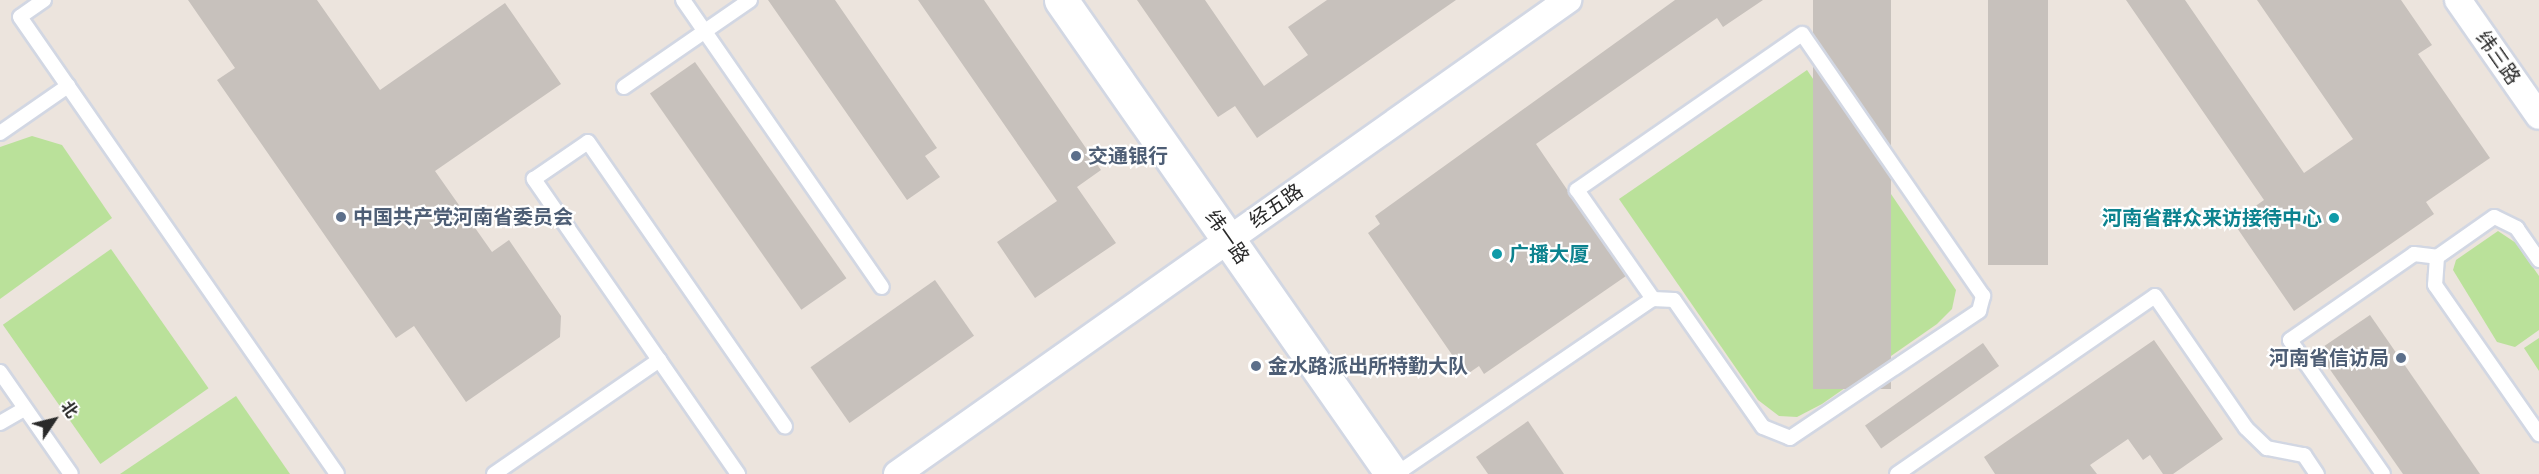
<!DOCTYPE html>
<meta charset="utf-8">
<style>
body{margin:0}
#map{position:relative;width:2539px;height:474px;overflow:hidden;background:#ece4dd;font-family:"Space Grotesk","Noto Sans SC",sans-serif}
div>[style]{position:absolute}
.green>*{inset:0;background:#bae19a;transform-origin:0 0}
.building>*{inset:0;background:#c7c1bc;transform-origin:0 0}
.roads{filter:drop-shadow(2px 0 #d2d7e3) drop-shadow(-2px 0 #d2d7e3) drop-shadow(0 2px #d2d7e3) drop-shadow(0 -2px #d2d7e3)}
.service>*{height:14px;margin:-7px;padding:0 7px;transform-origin:7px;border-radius:7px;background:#fff}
.minor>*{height:26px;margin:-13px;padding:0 13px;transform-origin:13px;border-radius:13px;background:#fff}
.tertiary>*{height:33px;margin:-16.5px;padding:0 16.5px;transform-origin:16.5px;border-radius:16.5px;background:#fff}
.dots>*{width:16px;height:16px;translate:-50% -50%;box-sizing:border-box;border:3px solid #fff;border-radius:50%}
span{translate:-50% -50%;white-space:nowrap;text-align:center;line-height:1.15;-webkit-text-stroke:4.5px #fff;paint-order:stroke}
.street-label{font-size:20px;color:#2a2a2a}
.service-label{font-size:20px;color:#4e5e75;font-weight:700}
.left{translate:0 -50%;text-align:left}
.right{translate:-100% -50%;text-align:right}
.culture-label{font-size:20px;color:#0d838f;font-weight:700}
.north{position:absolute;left:24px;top:390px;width:60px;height:60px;-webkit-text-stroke:4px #fff;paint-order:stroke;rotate:55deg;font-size:16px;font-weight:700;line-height:24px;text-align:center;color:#2a2a2a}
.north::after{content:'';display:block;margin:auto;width:21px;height:27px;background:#2a2a2a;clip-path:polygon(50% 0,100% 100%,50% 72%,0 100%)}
</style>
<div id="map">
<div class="green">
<div style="clip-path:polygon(1807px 70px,1956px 290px,1952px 309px,1937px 324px,1822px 404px,1797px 417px,1779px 416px,1758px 400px,1619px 199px)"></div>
<div style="clip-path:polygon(32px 136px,62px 145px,112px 218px,0 299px,0 147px)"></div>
<div style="clip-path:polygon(2498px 231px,2516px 243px,2539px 276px,2539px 330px,2515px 347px,2497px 342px,2453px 270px,2456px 260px)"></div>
<div style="left:111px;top:249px;width:170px;height:132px;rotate:55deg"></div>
<div style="clip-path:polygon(2539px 338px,2539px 371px,2524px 348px)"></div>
<div style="clip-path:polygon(236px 396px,290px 474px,120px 474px)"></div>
</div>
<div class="building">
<div style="clip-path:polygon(188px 0,317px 0,380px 90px,505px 3px,561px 84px,435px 171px,492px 252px,509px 240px,561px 316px,560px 337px,466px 402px,414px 326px,396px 338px,217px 80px,235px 68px)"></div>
<div style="clip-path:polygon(768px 0,835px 0,937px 148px,925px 156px,940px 177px,907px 200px)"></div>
<div style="clip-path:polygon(918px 0,984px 0,1101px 170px,1077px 187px,1116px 243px,1035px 298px,997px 242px,1057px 201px)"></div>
<div style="clip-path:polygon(1137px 0,1205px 0,1264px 86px,1308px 55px,1288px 27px,1327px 0,1456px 0,1257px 138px,1235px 106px,1218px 117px)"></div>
<div style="clip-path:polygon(1675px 0,1763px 0,1723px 27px,1717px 18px,1536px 144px,1626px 276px,1484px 374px,1479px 366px,1466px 375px,1368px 233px,1380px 224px,1375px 216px)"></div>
<div style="left:1813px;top:0;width:78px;height:389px"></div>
<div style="left:1988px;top:0;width:60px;height:265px"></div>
<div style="clip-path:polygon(2126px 0,2185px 0,2304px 173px,2353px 139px,2257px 0,2401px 0,2432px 45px,2418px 54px,2490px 158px,2426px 202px,2434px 214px,2294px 311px,2233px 222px,2264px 200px)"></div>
<div style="left:695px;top:62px;width:264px;height:55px;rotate:55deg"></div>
<div style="left:935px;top:280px;width:68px;height:152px;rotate:55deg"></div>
<div style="clip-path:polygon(2370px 315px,2480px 474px,2403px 474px,2317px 351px)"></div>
<div style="clip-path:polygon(2154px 340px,2223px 439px,2173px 474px,2163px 474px,2150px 455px,2143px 460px,2128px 439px,2090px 465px,2097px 474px,1995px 474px,1984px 457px)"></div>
<div style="left:1983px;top:343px;width:28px;height:144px;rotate:55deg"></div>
<div style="clip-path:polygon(1528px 421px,1564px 474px,1488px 474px,1476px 457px)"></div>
</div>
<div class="roads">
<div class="service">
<div style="left:44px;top:0;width:29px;rotate:145deg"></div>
<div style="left:20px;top:17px;width:556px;rotate:55.25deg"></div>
<div style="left:683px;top:0;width:349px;rotate:55.3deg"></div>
<div style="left:624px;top:87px;width:153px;rotate:-34.6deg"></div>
<div style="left:0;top:133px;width:83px;rotate:-34.7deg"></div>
<div style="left:2539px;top:260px;width:39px;rotate:-125deg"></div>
<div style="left:2517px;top:228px;width:25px;rotate:-154deg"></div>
<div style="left:2494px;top:217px;width:70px;rotate:144.9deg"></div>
<div style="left:2437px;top:257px;width:28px;rotate:94deg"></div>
<div style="left:2435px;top:285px;width:182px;rotate:55.1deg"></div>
<div style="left:0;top:372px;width:124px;rotate:55.2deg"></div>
<div style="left:0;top:423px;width:28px;rotate:-30deg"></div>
<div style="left:494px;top:474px;width:201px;rotate:-34.6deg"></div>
<div style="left:738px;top:474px;width:359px;rotate:-124.7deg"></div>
<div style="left:534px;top:179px;width:65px;rotate:-34.4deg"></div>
<div style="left:588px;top:142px;width:346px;rotate:55.3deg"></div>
<div style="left:1396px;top:474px;width:311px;rotate:-34.3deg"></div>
<div style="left:1653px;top:299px;width:21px;rotate:3deg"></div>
<div style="left:1674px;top:300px;width:155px;rotate:55deg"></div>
<div style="left:1763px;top:427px;width:29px;rotate:22deg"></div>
<div style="left:1790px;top:438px;width:228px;rotate:-33.9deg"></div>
<div style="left:1979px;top:311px;width:16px;rotate:-75deg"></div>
<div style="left:1983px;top:296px;width:318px;rotate:-124.6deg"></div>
<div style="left:1802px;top:34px;width:274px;rotate:145.3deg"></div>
<div style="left:1577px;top:190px;width:133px;rotate:55.1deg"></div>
<div style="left:1897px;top:474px;width:313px;rotate:-34.6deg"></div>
<div style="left:2155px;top:296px;width:160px;rotate:55.4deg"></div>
<div style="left:2246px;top:428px;width:29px;rotate:44deg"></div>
<div style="left:2267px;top:448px;width:38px;rotate:11deg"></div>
<div style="left:2304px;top:455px;width:23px;rotate:56deg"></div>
<div style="left:2383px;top:474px;width:163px;rotate:-124.8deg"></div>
<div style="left:2290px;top:340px;width:151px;rotate:-34.7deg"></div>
<div style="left:2414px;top:254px;width:23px;rotate:7deg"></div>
</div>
<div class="minor">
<div style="left:2458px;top:0;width:141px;rotate:55.1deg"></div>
<div style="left:897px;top:474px;width:822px;rotate:-35.24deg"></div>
</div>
<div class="tertiary">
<div style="left:1061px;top:0;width:578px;rotate:55.07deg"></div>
</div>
</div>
<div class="dots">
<div style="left:1076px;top:156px;background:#5c6f8a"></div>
<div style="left:341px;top:217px;background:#5c6f8a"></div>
<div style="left:2334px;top:218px;background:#0f9aa8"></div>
<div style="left:1497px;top:254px;background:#0f9aa8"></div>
<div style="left:2401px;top:358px;background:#5c6f8a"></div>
<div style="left:1256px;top:366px;background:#5c6f8a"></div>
</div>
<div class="street-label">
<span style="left:2498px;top:58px;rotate:55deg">纬三路</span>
<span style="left:1276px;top:206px;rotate:-35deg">经五路</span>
<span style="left:1227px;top:237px;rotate:55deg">纬一路</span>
</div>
<div class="service-label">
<span class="left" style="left:1088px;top:156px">交通银行</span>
<span class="left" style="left:353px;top:217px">中国共产党河南省委员会</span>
<span class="right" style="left:2389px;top:358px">河南省信访局</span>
<span class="left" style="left:1268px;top:366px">金水路派出所特勤大队</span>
</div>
<div class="culture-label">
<span class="right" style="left:2322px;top:218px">河南省群众来访接待中心</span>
<span class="left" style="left:1509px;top:254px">广播大厦</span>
</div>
<div class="north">北</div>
</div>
